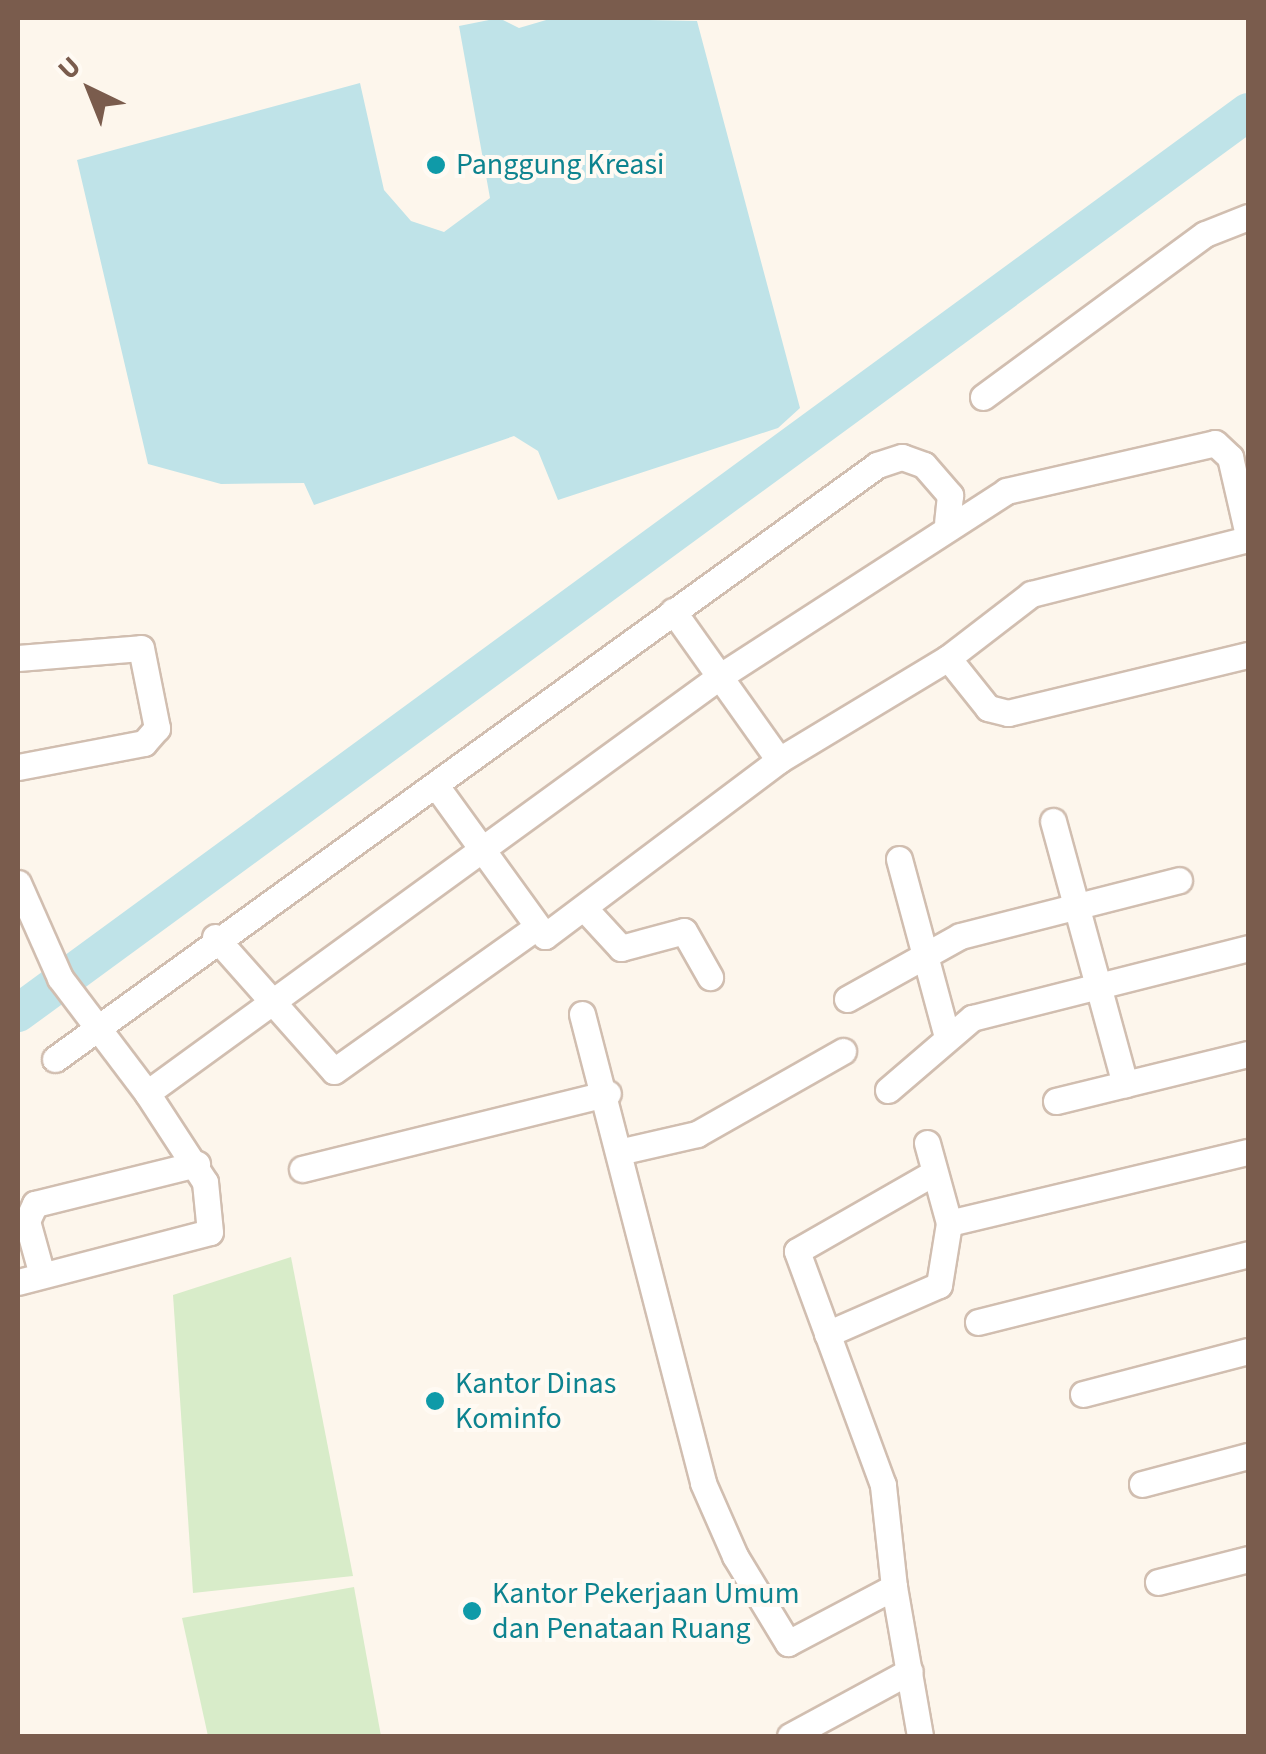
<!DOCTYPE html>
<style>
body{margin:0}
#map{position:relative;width:1266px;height:1754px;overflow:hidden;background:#fdf6ec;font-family:"Source Sans 3",sans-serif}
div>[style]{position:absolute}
.green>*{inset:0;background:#d8ecc9}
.water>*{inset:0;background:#bfe3e8}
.river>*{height:38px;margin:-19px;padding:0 19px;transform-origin:19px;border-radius:19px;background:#bfe3e8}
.roads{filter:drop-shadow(2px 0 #d1beb0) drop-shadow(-2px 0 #d1beb0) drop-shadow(0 2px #d1beb0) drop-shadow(0 -2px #d1beb0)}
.minor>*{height:25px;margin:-12.5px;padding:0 12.5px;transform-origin:12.5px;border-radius:12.5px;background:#fff}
.dots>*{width:28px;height:28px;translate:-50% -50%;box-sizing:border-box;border:5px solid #fffaf3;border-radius:50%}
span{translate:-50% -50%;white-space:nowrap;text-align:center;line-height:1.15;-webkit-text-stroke:8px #fffaf3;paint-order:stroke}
.culture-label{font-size:30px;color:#0d838f}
.left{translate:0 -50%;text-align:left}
.frame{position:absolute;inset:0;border:20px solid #7a5c4d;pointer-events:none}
.north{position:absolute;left:40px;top:40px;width:100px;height:100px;-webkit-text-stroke:8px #fffaf3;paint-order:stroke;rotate:317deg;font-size:28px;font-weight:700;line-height:40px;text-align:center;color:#7a5c4d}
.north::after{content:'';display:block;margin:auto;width:35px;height:45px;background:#7a5c4d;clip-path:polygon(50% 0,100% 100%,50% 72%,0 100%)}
</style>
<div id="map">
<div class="green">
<div style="clip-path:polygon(291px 1257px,353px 1576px,193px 1593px,173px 1295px)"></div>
<div style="clip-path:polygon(354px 1587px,381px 1736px,208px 1736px,182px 1618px)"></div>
</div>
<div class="water">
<div style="clip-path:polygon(499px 18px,519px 28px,553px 18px,697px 21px,800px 408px,778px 428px,558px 500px,538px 451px,514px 436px,314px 505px,304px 483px,221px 484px,148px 464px,77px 160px,360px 83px,384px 190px,411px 221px,444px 232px,490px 198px,459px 26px)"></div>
</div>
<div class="river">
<div style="left:18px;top:1013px;width:1525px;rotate:-36.22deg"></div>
</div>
<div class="roads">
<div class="minor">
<div style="left:983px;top:397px;width:275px;rotate:-36.3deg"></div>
<div style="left:1205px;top:234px;width:46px;rotate:-21.6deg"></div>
<div style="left:673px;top:611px;width:183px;rotate:54.6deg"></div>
<div style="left:18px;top:658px;width:123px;rotate:-4.6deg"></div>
<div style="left:141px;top:648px;width:82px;rotate:78.7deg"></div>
<div style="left:157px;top:728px;width:20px;rotate:131deg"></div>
<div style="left:144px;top:743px;width:128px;rotate:169.2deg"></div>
<div style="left:948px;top:658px;width:64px;rotate:51.3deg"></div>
<div style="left:988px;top:708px;width:21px;rotate:14deg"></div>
<div style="left:1008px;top:713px;width:247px;rotate:-13.6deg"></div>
<div style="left:437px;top:787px;width:184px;rotate:54.1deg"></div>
<div style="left:545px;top:936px;width:293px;rotate:-36.9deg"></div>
<div style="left:779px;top:760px;width:197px;rotate:-31.1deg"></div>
<div style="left:948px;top:658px;width:105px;rotate:-37.6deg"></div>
<div style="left:1031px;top:594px;width:224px;rotate:-14.2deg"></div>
<div style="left:1053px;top:821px;width:273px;rotate:74.7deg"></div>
<div style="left:899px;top:859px;width:180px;rotate:74.9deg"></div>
<div style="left:18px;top:883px;width:104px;rotate:66.1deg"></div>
<div style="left:60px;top:978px;width:144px;rotate:52.9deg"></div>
<div style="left:147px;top:1093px;width:707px;rotate:-36.03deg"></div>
<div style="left:719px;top:677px;width:342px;rotate:-32.9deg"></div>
<div style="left:1006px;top:491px;width:214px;rotate:-12.9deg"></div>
<div style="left:1215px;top:443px;width:21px;rotate:43deg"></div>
<div style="left:1230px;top:457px;width:80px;rotate:77deg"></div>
<div style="left:585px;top:909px;width:53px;rotate:47.3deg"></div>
<div style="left:621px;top:948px;width:65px;rotate:-15.1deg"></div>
<div style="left:684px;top:931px;width:53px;rotate:60.5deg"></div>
<div style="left:215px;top:937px;width:179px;rotate:48.4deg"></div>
<div style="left:334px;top:1071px;width:245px;rotate:-35.4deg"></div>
<div style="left:847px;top:999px;width:129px;rotate:-29.1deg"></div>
<div style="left:960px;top:936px;width:226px;rotate:-14.3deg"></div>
<div style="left:582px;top:1014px;width:484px;rotate:75.5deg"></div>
<div style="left:703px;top:1483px;width:80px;rotate:66.3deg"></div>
<div style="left:735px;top:1556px;width:102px;rotate:58.7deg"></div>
<div style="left:788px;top:1643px;width:120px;rotate:-27.8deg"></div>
<div style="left:894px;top:1587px;width:151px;rotate:80.1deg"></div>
<div style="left:55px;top:1059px;width:1014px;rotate:-35.85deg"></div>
<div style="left:877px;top:465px;width:26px;rotate:-18deg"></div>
<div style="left:902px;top:457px;width:23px;rotate:20deg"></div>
<div style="left:924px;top:465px;width:40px;rotate:49deg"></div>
<div style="left:950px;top:495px;width:27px;rotate:96deg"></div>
<div style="left:888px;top:1090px;width:111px;rotate:-40.6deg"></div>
<div style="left:972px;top:1018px;width:285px;rotate:-14.2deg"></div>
<div style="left:1056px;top:1101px;width:198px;rotate:-13.8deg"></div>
<div style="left:927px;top:1143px;width:83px;rotate:74.6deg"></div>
<div style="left:949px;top:1223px;width:307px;rotate:-13.4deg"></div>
<div style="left:623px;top:1151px;width:76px;rotate:-12.9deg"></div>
<div style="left:697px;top:1134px;width:168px;rotate:-29.6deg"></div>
<div style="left:302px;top:1169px;width:315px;rotate:-13.9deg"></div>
<div style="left:42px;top:1275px;width:56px;rotate:-105.5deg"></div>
<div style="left:27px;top:1221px;width:19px;rotate:-65deg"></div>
<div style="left:35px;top:1204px;width:167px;rotate:-13.9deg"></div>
<div style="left:18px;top:1282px;width:198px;rotate:-14.6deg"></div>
<div style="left:210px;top:1232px;width:50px;rotate:-95.7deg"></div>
<div style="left:205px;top:1182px;width:106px;rotate:-123.1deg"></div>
<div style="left:978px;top:1322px;width:278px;rotate:-14.1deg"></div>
<div style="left:827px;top:1334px;width:122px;rotate:-23.6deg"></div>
<div style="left:939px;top:1285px;width:63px;rotate:-80.8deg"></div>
<div style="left:1083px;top:1394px;width:171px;rotate:-14.6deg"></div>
<div style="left:1142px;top:1484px;width:110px;rotate:-14.8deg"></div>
<div style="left:1158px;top:1582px;width:93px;rotate:-14.3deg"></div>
<div style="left:894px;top:1587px;width:103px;rotate:-96.2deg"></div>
<div style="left:883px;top:1485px;width:249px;rotate:-110.2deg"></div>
<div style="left:797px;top:1251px;width:157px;rotate:-29.8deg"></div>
<div style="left:790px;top:1736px;width:136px;rotate:-28.4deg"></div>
</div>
</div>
<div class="dots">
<div style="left:436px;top:165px;background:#0f9aa8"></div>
<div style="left:435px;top:1401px;background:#0f9aa8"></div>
<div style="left:472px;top:1611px;background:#0f9aa8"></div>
</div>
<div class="culture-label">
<span class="left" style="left:456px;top:165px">Panggung Kreasi</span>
<span class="left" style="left:455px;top:1401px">Kantor Dinas<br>Kominfo</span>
<span class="left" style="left:492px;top:1611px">Kantor Pekerjaan Umum<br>dan Penataan Ruang</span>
</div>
<div class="frame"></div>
<div class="north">U</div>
</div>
